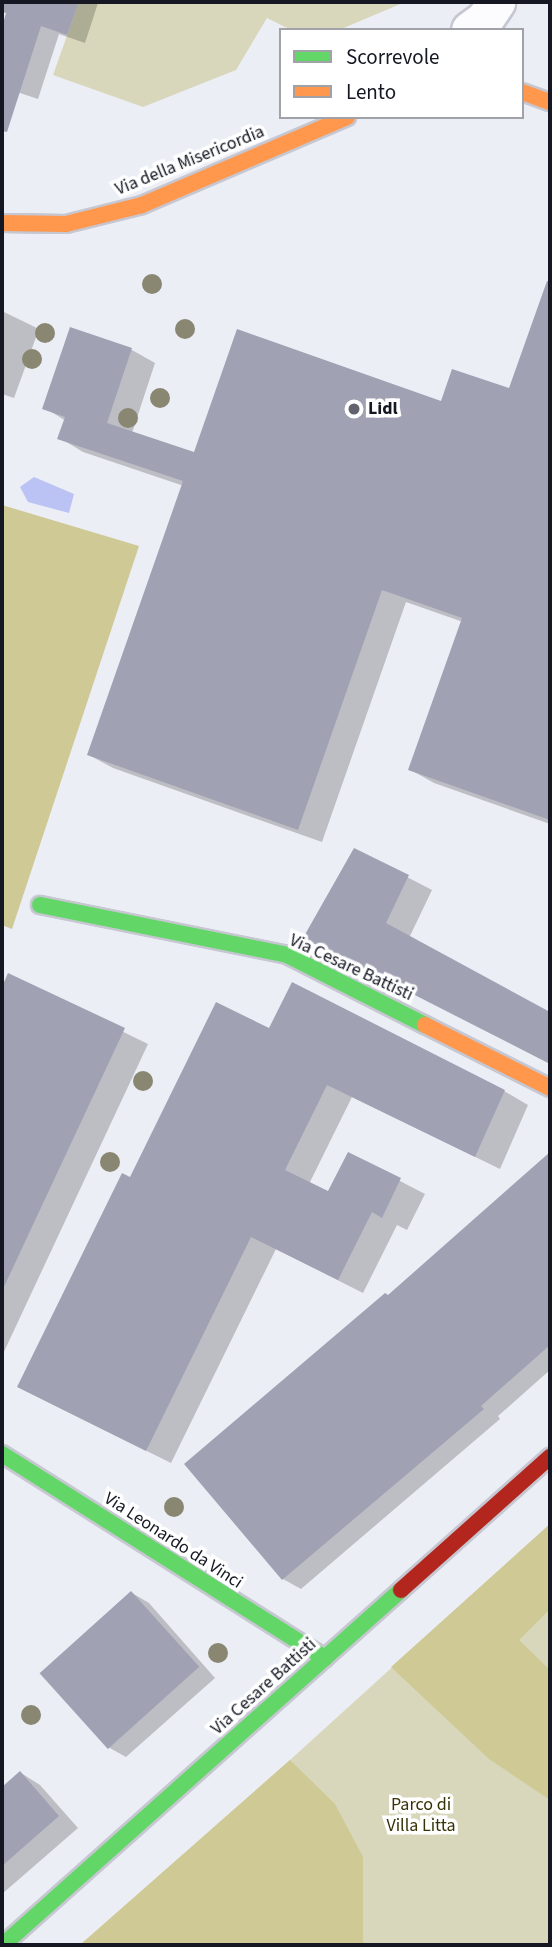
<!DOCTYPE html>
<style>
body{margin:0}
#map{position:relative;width:552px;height:1947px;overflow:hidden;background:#eceef6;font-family:"Source Sans 3",sans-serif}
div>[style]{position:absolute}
.green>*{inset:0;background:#d9d7bb}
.forest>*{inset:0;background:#cec995}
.water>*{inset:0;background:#bbc2f4}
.shadow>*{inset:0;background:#0003}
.building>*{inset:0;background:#a0a2b4;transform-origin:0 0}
.roads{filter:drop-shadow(2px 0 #c6c7d1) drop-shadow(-2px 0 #c6c7d1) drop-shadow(0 2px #c6c7d1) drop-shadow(0 -2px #c6c7d1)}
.street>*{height:37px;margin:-18.5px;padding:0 18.5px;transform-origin:18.5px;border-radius:18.5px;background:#fcfcfe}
.fast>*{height:16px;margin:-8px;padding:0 8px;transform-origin:8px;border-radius:8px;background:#63d668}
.slow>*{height:16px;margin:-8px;padding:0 8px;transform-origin:8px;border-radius:8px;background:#ff974d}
.jam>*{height:16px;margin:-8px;padding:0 8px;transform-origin:8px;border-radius:8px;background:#b3261e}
.trees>*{width:20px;height:20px;margin:-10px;border-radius:50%;background:#898772}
.dots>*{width:19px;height:19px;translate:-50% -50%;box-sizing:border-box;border:4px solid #fff;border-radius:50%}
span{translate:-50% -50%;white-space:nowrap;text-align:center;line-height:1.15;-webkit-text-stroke:7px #fff;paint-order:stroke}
.street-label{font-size:18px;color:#151723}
.poi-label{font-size:18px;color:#151723;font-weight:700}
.left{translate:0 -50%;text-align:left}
.park-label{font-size:18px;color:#383306}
.frame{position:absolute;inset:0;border:4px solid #151723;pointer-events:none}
.legend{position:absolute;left:279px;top:28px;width:245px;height:91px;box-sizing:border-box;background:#fff;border:2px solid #a1a2a7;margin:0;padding:9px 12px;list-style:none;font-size:21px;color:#151723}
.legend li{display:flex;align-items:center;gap:14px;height:35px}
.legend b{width:35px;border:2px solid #a1a2a7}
</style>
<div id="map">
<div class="green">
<div style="clip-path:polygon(79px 2px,405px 2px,339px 30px,291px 30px,267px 18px,236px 70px,143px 107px,53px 75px)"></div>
<div style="clip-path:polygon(550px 1524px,550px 1945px,80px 1945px,290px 1760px)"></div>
</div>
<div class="forest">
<div style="clip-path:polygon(2px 505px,139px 546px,12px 929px,2px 925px)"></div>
<div style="clip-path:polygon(550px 1524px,550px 1609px,519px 1640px,550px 1670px,550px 1800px,489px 1759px,391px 1667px)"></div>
<div style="clip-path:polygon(290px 1760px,335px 1804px,363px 1857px,363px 1945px,80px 1945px)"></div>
</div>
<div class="water">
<div style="clip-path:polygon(34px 477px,74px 494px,69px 513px,28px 502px,20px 487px)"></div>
</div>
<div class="shadow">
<div style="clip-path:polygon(13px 2px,98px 3px,85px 43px,59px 34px,38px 99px,2px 87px,2px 34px)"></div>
<div style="clip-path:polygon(550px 276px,550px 824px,434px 783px,411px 770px,463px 622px,406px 602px,322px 842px,113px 768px,89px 755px,184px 486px,83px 452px,60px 438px,66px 421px,45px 408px,71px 329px,132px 350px,155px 363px,132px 433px,195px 454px,510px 391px)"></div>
<div style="clip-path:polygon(2px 311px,39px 329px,14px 398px,2px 394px)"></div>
<div style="clip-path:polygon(355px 850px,432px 890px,409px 938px,550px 1014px,550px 1063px,305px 938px)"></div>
<div style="clip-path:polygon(9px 976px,148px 1044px,2px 1356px,2px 991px)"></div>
<div style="clip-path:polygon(270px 1031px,504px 1091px,528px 1105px,500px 1169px,352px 1097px,309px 1184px,329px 1194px,348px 1154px,425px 1194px,407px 1230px,397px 1225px,363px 1293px,276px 1249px,171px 1463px,44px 1400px,131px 1179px)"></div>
<div style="clip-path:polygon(547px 1157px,550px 1370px,498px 1416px,500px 1419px,301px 1589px,283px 1579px,389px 1297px)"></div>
<div style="clip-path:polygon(132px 1593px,149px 1603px,215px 1678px,126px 1757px,108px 1747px,42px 1672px)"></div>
<div style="clip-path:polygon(21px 1773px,40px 1785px,78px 1828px,2px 1894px,2px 1790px)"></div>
</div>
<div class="building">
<div style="clip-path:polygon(2px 2px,79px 2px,67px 35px,41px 26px,7px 132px,2px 131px,2px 27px,6px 13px,2px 12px)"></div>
<div style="clip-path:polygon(547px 281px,550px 282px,550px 820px,408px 770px,462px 618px,382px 590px,298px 830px,87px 755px,183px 481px,57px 439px,65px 417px,42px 409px,70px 327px,132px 348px,107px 423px,194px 452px,237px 329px,441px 401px,452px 369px,509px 388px)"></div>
<div style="clip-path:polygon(354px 848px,409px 875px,386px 923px,550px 1012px,550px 1064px,303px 938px)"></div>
<div style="clip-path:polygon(8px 973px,125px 1028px,2px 1291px,2px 987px)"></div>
<div style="clip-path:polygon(292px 982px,505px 1090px,475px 1157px,327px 1085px,285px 1170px,328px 1191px,348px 1152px,401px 1178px,382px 1218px,372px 1212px,338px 1280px,251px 1237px,146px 1451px,17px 1387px,122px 1173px,130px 1177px,216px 1002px,269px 1028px)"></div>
<div style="clip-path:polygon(550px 1152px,550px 1345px,481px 1406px,484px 1409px,282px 1580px,184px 1464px,385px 1293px,388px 1295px)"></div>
<div style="left:131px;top:1591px;width:102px;height:123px;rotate:48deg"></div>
<div style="clip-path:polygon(20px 1771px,59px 1816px,2px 1866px,2px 1787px)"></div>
</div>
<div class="roads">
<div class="street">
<div style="left:470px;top:30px;width:17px;rotate:-36deg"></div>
<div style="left:484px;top:20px;width:22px;rotate:-56deg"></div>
</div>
<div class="fast">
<div style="left:40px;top:905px;width:252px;rotate:11.4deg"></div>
<div style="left:287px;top:955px;width:155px;rotate:26.9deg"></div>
<div style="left:2px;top:1454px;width:382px;rotate:32.3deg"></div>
<div style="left:3px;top:1945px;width:533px;rotate:-41.73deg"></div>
</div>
<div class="slow">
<div style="left:522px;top:92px;width:30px;rotate:20deg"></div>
<div style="left:2px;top:223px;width:64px;rotate:0.9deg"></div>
<div style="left:66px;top:224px;width:78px;rotate:-14deg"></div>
<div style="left:142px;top:205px;width:223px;rotate:-23.2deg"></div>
<div style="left:425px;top:1025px;width:140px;rotate:26.7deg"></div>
</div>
<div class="jam">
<div style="left:401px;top:1590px;width:200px;rotate:-41.8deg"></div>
</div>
</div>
<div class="trees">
<div style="left:152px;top:284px"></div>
<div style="left:185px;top:329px"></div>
<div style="left:45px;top:333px"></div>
<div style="left:32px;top:359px"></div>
<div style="left:160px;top:398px"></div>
<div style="left:128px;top:418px"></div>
<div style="left:143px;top:1081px"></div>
<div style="left:110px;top:1162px"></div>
<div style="left:174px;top:1507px"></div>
<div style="left:218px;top:1653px"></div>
<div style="left:31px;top:1715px"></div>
</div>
<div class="dots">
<div style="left:354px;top:409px;background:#60626d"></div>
</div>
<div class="street-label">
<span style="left:190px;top:161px;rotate:-22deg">Via della Misericordia</span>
<span style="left:351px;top:968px;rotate:25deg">Via Cesare Battisti</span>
<span style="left:173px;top:1541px;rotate:33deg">Via Leonardo da Vinci</span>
<span style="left:264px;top:1687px;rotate:-42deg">Via Cesare Battisti</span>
</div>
<div class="poi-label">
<span class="left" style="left:368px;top:409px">Lidl</span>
</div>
<div class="park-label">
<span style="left:421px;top:1816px">Parco di<br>Villa Litta</span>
</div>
<div class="frame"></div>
<ul class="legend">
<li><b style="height:9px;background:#63d668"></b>Scorrevole</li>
<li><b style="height:9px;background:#ff974d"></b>Lento</li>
</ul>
</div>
